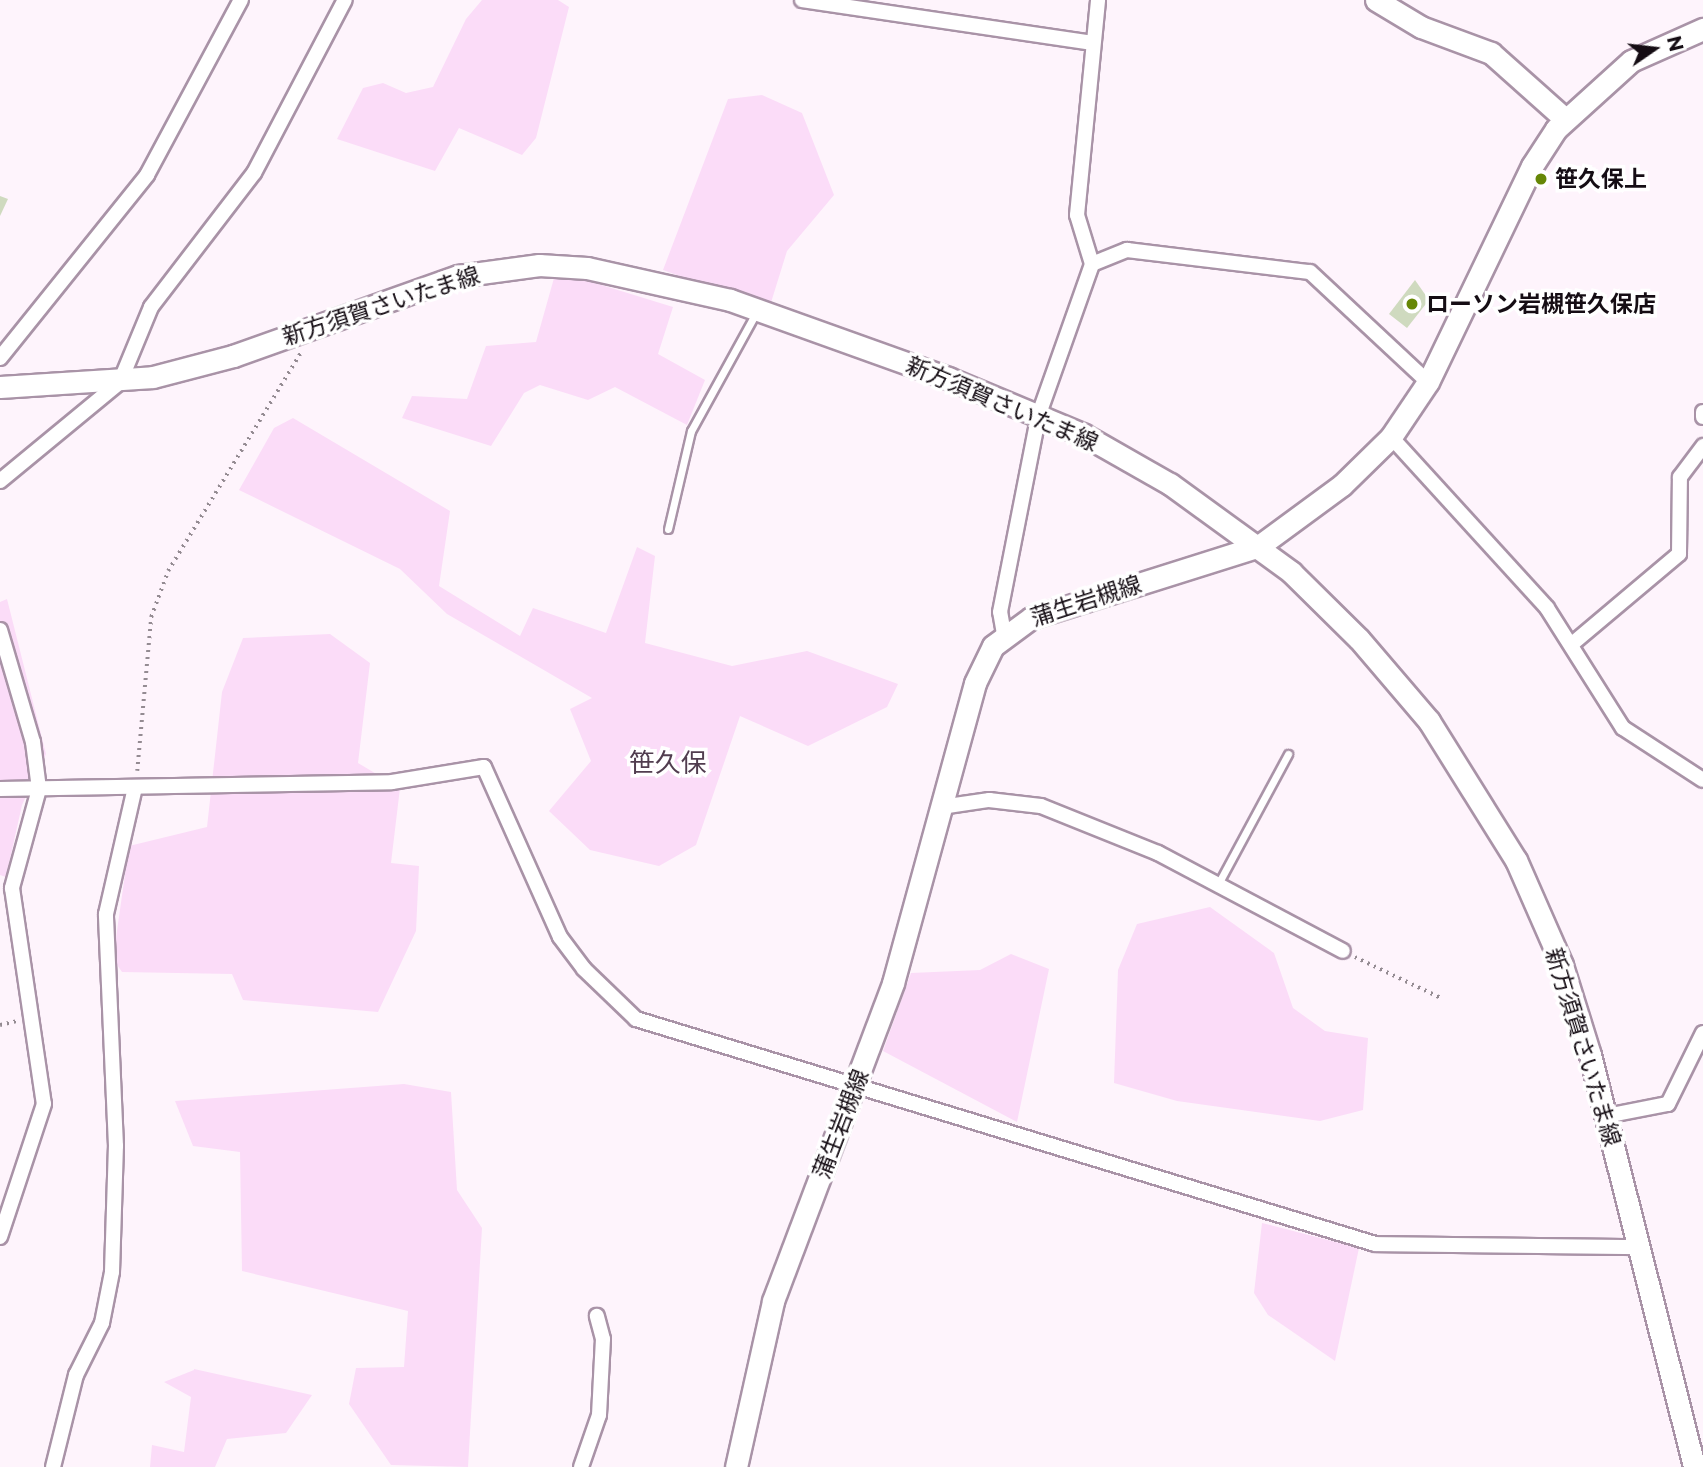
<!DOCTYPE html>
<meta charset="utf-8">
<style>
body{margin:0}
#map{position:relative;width:1703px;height:1467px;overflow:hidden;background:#fef4fc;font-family:Montserrat,"Noto Sans JP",sans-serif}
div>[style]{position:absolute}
.green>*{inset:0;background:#fbdcf8}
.building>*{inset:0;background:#cfdabf}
.path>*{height:3.5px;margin-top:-1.75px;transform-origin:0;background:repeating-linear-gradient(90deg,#948b92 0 2px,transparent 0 7px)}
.roads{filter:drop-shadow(2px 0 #a993a7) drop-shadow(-2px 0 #a993a7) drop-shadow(0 2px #a993a7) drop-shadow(0 -2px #a993a7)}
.lane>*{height:7px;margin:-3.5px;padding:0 3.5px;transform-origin:3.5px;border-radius:3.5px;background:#fff}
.street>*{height:14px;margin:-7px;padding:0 7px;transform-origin:7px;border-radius:7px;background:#fff}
.secondary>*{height:21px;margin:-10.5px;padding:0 10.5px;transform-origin:10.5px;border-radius:10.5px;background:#fff}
.dots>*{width:19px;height:19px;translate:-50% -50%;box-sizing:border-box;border:4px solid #fff;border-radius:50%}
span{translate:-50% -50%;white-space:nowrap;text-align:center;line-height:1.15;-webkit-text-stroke:7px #fff;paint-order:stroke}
.poi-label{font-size:23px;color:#150d14;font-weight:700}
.left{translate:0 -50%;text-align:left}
.street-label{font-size:23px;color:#150d14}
.quarter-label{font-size:26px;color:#513d4f}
.north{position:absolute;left:1619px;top:14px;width:70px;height:70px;-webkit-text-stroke:5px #fff;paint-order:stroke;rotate:76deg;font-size:19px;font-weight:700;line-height:28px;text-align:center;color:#150d14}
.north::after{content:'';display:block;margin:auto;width:24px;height:32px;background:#150d14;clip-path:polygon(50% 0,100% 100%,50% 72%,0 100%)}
</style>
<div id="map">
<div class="green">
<div style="clip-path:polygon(482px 0,558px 0,569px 7px,536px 138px,522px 155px,459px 128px,435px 171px,337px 139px,363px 88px,383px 83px,406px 93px,433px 87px,466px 19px)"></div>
<div style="clip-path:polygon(762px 95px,802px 113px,834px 195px,787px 251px,769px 309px,663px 270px,728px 99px)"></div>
<div style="clip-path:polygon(556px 271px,673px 307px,658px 354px,705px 380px,687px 425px,615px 387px,588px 400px,540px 385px,524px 393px,491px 446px,402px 418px,412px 396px,467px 399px,486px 346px,536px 342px)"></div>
<div style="clip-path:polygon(293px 418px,450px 511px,439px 586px,520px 636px,533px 608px,606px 633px,637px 547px,655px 556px,645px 643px,732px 666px,807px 651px,898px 684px,887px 707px,808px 746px,740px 716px,696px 845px,659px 866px,590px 850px,549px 811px,591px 761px,570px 709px,592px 698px,447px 614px,400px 569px,239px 490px,274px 428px)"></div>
<div style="clip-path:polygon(7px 599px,46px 754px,22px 805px,6px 877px,0 875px,0 602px)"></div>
<div style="clip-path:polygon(330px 634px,370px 663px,358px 763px,400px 788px,391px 863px,419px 866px,416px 931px,378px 1012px,243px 1000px,232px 974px,122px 972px,113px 959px,129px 846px,207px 827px,222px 692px,243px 638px)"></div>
<div style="clip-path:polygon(1210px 907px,1274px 953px,1293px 1008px,1325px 1031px,1368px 1038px,1363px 1110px,1320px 1121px,1177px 1101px,1114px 1083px,1118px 970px,1137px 924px)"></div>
<div style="clip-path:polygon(1011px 954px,1049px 969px,1017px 1122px,883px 1051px,911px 973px,980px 970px)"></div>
<div style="clip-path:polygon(404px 1084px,451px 1092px,457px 1190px,482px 1228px,468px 1467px,391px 1465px,349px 1404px,356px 1368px,404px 1367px,408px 1311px,242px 1271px,240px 1152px,193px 1146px,175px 1101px)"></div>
<div style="clip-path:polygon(1262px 1223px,1359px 1248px,1335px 1361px,1268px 1315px,1254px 1293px)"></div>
<div style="clip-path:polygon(194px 1370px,194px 1369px,312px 1395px,286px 1433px,227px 1439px,215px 1467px,150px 1467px,152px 1445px,184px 1452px,191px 1397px,164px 1382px)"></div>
</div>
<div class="building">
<div style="clip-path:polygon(0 196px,8px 199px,0 216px)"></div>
<div style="clip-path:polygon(1415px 280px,1429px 300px,1407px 328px,1389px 314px)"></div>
</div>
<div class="path">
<div style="left:137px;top:771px;width:155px;rotate:-84.8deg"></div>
<div style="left:151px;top:617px;width:49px;rotate:-69.7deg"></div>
<div style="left:168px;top:571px;width:258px;rotate:-58.7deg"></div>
<div style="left:1355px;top:957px;width:95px;rotate:25.5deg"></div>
<div style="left:0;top:1025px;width:17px;rotate:-13deg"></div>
</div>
<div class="roads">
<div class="lane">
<div style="left:668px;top:529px;width:101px;rotate:-76.8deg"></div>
<div style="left:691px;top:431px;width:137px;rotate:-61.2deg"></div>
<div style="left:1217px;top:886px;width:150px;rotate:-61.7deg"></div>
</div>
<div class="street">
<div style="left:802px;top:0;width:294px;rotate:8.4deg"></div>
<div style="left:1092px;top:264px;width:38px;rotate:-22deg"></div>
<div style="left:1127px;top:250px;width:184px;rotate:6.9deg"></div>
<div style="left:1310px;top:272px;width:161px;rotate:43deg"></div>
<div style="left:0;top:358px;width:235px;rotate:-51.2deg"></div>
<div style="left:147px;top:175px;width:199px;rotate:-61.8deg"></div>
<div style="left:1703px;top:412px;width:5px;rotate:90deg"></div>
<div style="left:1391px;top:437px;width:231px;rotate:47.6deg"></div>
<div style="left:1547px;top:608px;width:142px;rotate:57.7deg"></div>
<div style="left:1623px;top:728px;width:95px;rotate:33deg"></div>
<div style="left:0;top:481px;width:156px;rotate:-39.5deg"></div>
<div style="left:120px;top:382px;width:81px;rotate:-67.5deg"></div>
<div style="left:151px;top:307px;width:169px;rotate:-52.5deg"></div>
<div style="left:254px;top:173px;width:195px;rotate:-62.3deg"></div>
<div style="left:0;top:630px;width:117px;rotate:73.6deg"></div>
<div style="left:33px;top:742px;width:47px;rotate:82.7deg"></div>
<div style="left:39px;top:789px;width:103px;rotate:105.3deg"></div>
<div style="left:12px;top:888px;width:218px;rotate:81.6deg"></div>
<div style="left:44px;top:1104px;width:140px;rotate:108.3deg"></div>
<div style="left:1004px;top:634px;width:22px;rotate:-100deg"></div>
<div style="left:1000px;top:612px;width:202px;rotate:-78.9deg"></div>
<div style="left:1039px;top:414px;width:159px;rotate:-70.5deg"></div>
<div style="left:1092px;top:264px;width:51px;rotate:-107deg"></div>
<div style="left:1077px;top:215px;width:216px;rotate:-84.4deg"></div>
<div style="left:1572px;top:644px;width:140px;rotate:-40.1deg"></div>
<div style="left:1679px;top:554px;width:77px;rotate:-89.3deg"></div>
<div style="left:1680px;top:477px;width:39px;rotate:-53deg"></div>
<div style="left:0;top:789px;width:392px;rotate:-1deg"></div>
<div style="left:392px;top:782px;width:93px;rotate:-9.3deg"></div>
<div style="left:484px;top:767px;width:186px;rotate:65.9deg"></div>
<div style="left:560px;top:937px;width:40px;rotate:53deg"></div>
<div style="left:584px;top:969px;width:72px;rotate:43.9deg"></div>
<div style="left:636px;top:1019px;width:772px;rotate:16.93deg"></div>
<div style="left:1375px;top:1244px;width:263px;rotate:0.7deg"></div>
<div style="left:941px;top:807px;width:49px;rotate:-8.3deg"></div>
<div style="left:989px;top:800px;width:52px;rotate:6.6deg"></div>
<div style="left:1041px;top:806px;width:126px;rotate:21.9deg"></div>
<div style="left:1158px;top:853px;width:209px;rotate:27.9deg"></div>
<div style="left:1606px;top:1116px;width:63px;rotate:-11deg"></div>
<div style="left:1668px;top:1104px;width:79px;rotate:-63.8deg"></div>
<div style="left:53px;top:1467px;width:95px;rotate:-76deg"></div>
<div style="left:76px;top:1375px;width:58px;rotate:-63.4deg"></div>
<div style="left:102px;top:1323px;width:52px;rotate:-78.9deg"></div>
<div style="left:112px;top:1272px;width:126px;rotate:-88.2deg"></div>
<div style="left:116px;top:1146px;width:232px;rotate:-92.5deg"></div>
<div style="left:106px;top:914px;width:130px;rotate:-77.1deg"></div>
<div style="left:581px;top:1467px;width:55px;rotate:-70.9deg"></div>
<div style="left:599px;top:1415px;width:76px;rotate:-87deg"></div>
<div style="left:603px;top:1339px;width:24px;rotate:-105deg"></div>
</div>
<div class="secondary">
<div style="left:1376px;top:0;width:52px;rotate:31deg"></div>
<div style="left:1421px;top:27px;width:75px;rotate:20.4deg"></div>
<div style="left:1491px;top:53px;width:99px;rotate:41.7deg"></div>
<div style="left:0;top:387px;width:153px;rotate:-3.7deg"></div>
<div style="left:153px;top:377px;width:83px;rotate:-14.7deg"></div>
<div style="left:233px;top:356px;width:239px;rotate:-19.6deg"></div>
<div style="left:458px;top:276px;width:82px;rotate:-7.7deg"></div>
<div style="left:539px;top:265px;width:48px;rotate:3.6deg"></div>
<div style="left:587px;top:268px;width:147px;rotate:12.6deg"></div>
<div style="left:730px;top:300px;width:232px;rotate:19.7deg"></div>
<div style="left:948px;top:378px;width:147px;rotate:22.7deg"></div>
<div style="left:1084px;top:435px;width:99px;rotate:29.7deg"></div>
<div style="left:1170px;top:484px;width:150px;rotate:36deg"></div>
<div style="left:1291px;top:572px;width:95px;rotate:44.6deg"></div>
<div style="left:1359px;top:639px;width:108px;rotate:49.5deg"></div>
<div style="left:1429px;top:721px;width:164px;rotate:58deg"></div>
<div style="left:1516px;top:860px;width:115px;rotate:66.3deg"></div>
<div style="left:1562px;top:965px;width:94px;rotate:72.7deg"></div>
<div style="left:1590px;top:1055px;width:425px;rotate:75.8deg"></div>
<div style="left:736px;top:1467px;width:170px;rotate:-77.4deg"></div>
<div style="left:773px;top:1301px;width:340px;rotate:-69.3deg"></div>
<div style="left:893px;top:983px;width:311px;rotate:-74.7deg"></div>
<div style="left:975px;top:683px;width:41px;rotate:-64.1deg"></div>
<div style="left:993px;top:646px;width:47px;rotate:-36.4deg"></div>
<div style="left:1031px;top:618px;width:239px;rotate:-17.5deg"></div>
<div style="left:1259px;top:546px;width:103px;rotate:-36.3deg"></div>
<div style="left:1342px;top:485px;width:69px;rotate:-44.4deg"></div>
<div style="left:1391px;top:437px;width:66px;rotate:-56.1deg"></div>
<div style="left:1428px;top:382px;width:240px;rotate:-64.3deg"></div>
<div style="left:1532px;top:166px;width:44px;rotate:-57deg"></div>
<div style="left:1556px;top:129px;width:101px;rotate:-42.2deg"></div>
<div style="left:1631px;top:61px;width:79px;rotate:-24deg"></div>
</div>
</div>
<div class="dots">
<div style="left:1541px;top:179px;background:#668706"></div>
<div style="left:1412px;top:304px;background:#668706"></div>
</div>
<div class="poi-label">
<span class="left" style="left:1555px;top:179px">笹久保上</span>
<span class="left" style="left:1426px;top:304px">ローソン岩槻笹久保店</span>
</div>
<div class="street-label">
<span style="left:381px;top:306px;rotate:-18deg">新方須賀さいたま線</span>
<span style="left:1002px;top:404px;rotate:23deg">新方須賀さいたま線</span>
<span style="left:1086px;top:601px;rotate:-18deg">蒲生岩槻線</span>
<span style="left:1583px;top:1047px;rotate:73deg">新方須賀さいたま線</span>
<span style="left:841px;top:1124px;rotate:-69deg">蒲生岩槻線</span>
</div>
<div class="quarter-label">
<span style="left:668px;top:764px">笹久保</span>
</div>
<div class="north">N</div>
</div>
